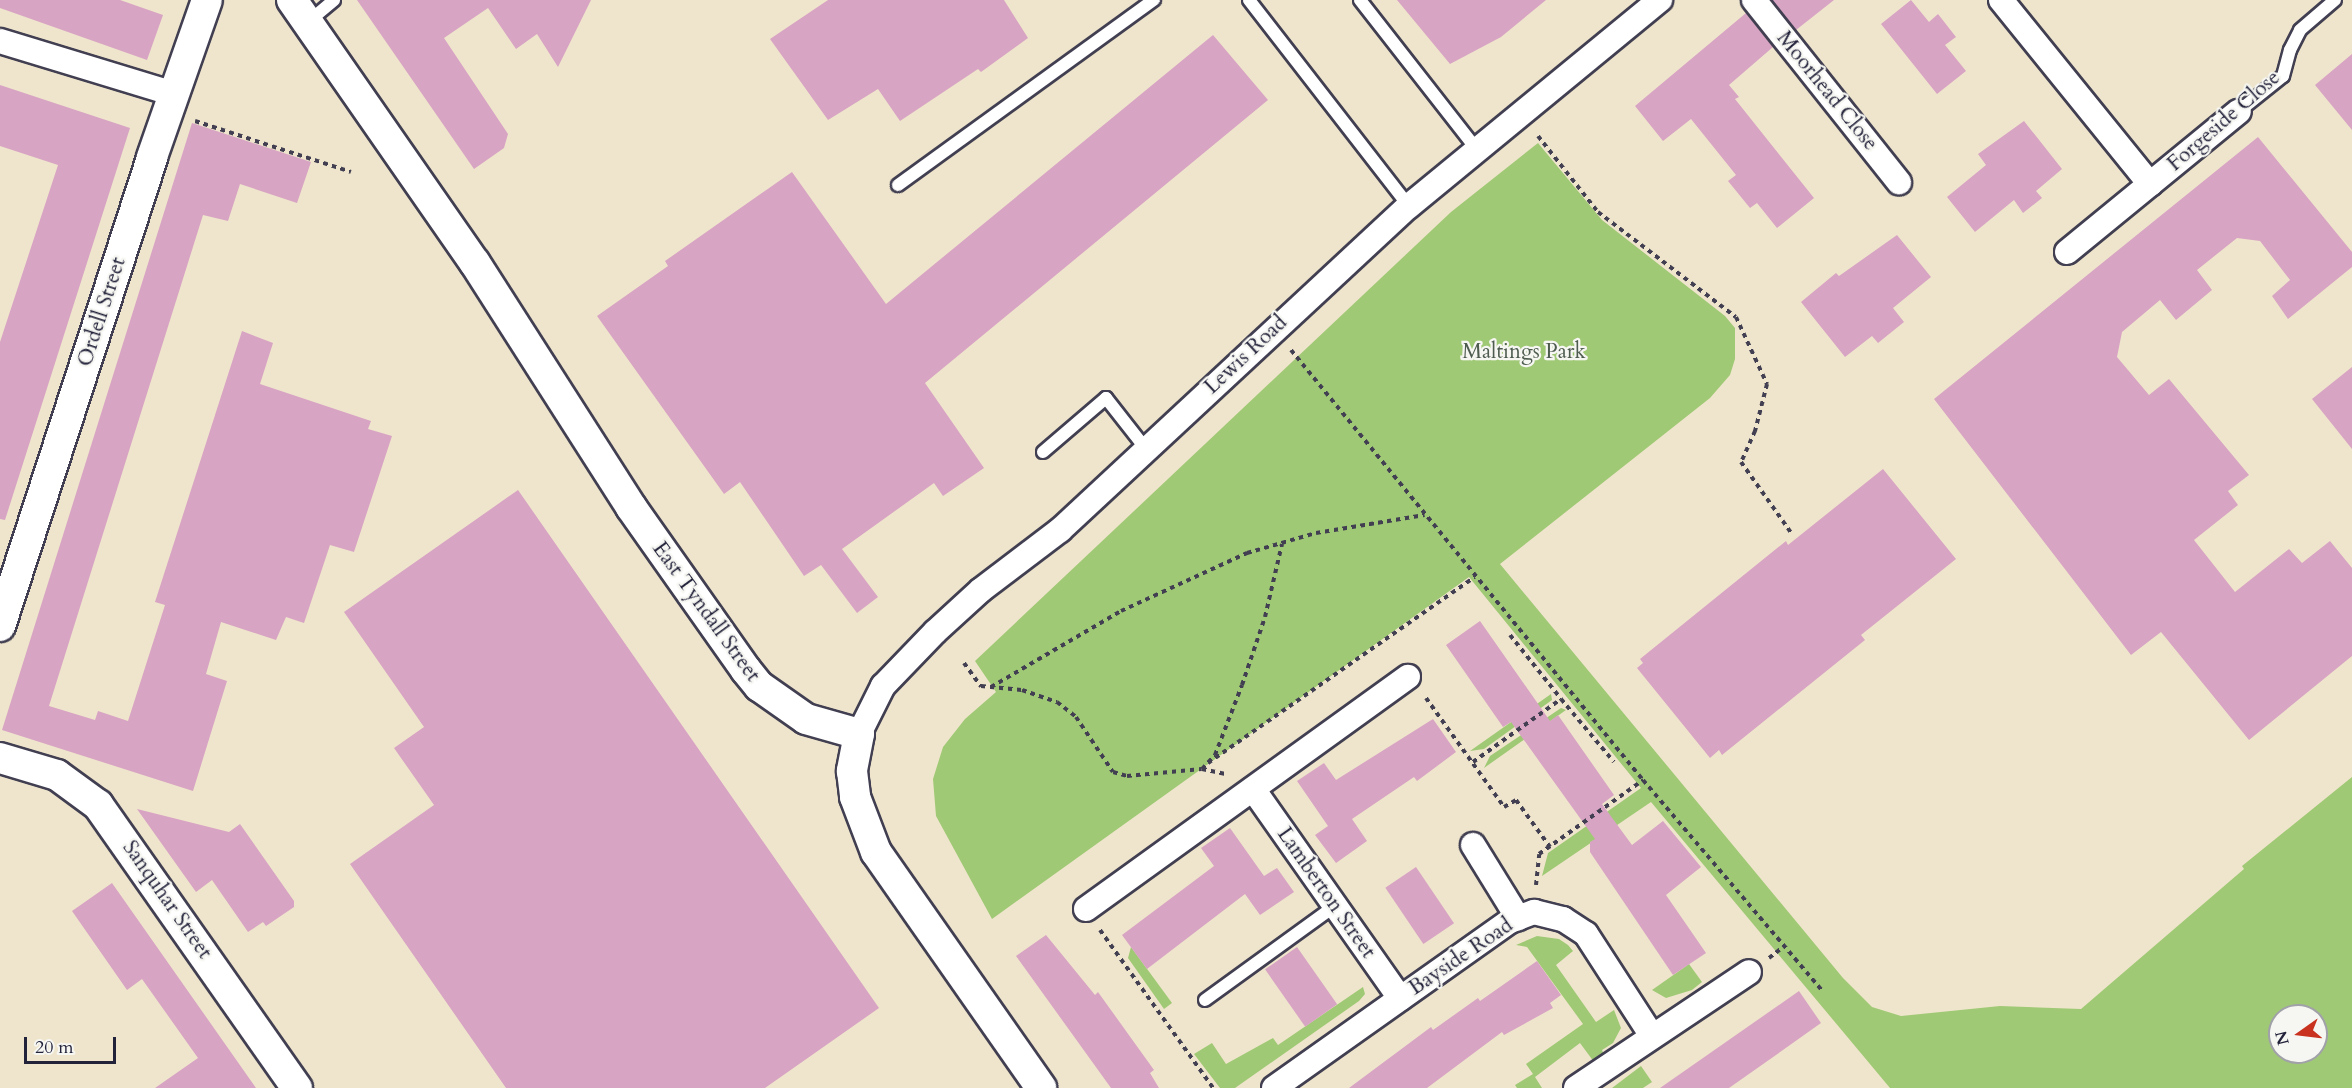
<!DOCTYPE html>
<style>
body{margin:0}
#map{position:relative;width:2352px;height:1088px;overflow:hidden;background:#efe5cc;font-family:Cardo,serif}
div>[style]{position:absolute}
.green>*{inset:0;background:#a0c975}
.building>*{inset:0;background:#d8a4c3;transform-origin:0 0}
.path>*{height:4px;margin-top:-2px;transform-origin:0;background:repeating-linear-gradient(90deg,#413f51 0 4.5px,transparent 0 9px)}
.roads{filter:drop-shadow(2px 0 #413f51) drop-shadow(-2px 0 #413f51) drop-shadow(0 2px #413f51) drop-shadow(0 -2px #413f51)}
.service>*{height:12px;margin:-6px;padding:0 6px;transform-origin:6px;border-radius:6px;background:#fff}
.minor>*{height:24px;margin:-12px;padding:0 12px;transform-origin:12px;border-radius:12px;background:#fff}
.tertiary>*{height:30px;margin:-15px;padding:0 15px;transform-origin:15px;border-radius:15px;background:#fff}
span{translate:-50% -50%;white-space:nowrap;text-align:center;line-height:1.15;-webkit-text-stroke:4.5px #f6f6f2;paint-order:stroke}
.street-label{font-size:21px;color:#22223b}
.park-label{font-size:21px;color:#4e5c4f}
.north{position:absolute;left:2268px;top:1004px;width:60px;height:60px;box-sizing:border-box;background:#f6f6f2;border:2px solid #a1a1a9;border-radius:50%;rotate:256deg;font-size:16px;font-weight:700;line-height:24px;text-align:center;color:#22223b}
.north::after{content:'';display:block;margin:auto;width:21px;height:27px;background:#c8321e;clip-path:polygon(50% 0,100% 100%,50% 72%,0 100%)}
.scale{position:absolute;left:24px;top:1037px;width:92px;height:27px;box-sizing:border-box;border:3px solid #22223b;border-top:0;padding-left:8px;font-size:18px;line-height:21px;white-space:nowrap;color:#22223b;-webkit-text-stroke:4px #f6f6f2;paint-order:stroke}
</style>
<div id="map">
<div class="green">
<div style="clip-path:polygon(evenodd,1538px 143px,1602px 220px,1725px 316px,1735px 328px,1735px 359px,1730px 375px,1710px 398px,1500px 564px,1843px 978px,1872px 1007px,1901px 1016px,2000px 1006px,2081px 1009px,2244px 869px,2242px 866px,2352px 777px,2352px 1088px,1890px 1088px,1651px 802px,1542px 876px,1548px 853px,1641px 788px,1469px 577px,992px 919px,936px 816px,933px 779px,943px 747px,965px 719px,996px 692px,975px 661px,1451px 212px,1538px 143px,2280px 1016px,2316px 1016px,2316px 1052px,2280px 1052px,2280px 1016px)"></div>
<div style="clip-path:polygon(1551px 694px,1552px 700px,1484px 749px,1470px 751px)"></div>
<div style="clip-path:polygon(1561px 708px,1566px 710px,1484px 768px,1490px 756px)"></div>
<div style="clip-path:polygon(1537px 936px,1559px 939px,1568px 945px,1573px 951px,1556px 965px,1596px 1022px,1614px 1010px,1621px 1028px,1613px 1043px,1602px 1050px,1604px 1055px,1594px 1062px,1580px 1043px,1535px 1077px,1542px 1088px,1517px 1088px,1515px 1085px,1533px 1074px,1526px 1064px,1583px 1024px,1527px 947px,1516px 945px)"></div>
<div style="clip-path:polygon(1131px 947px,1172px 1003px,1164px 1009px,1128px 958px)"></div>
<div style="clip-path:polygon(1689px 964px,1702px 982px,1692px 990px,1666px 998px,1652px 990px)"></div>
<div style="clip-path:polygon(1363px 987px,1365px 994px,1359px 1001px,1235px 1088px,1220px 1088px,1194px 1054px,1212px 1043px,1226px 1064px,1273px 1038px,1278px 1045px)"></div>
<div style="clip-path:polygon(1641px 1066px,1652px 1082px,1643px 1088px,1612px 1088px)"></div>
</div>
<div class="building">
<div style="clip-path:polygon(0 0,120px 0,163px 15px,147px 60px,0 8px)"></div>
<div style="clip-path:polygon(357px 0,591px 0,558px 67px,537px 34px,516px 49px,488px 8px,444px 38px,508px 134px,504px 148px,474px 169px)"></div>
<div style="clip-path:polygon(828px 0,1004px 0,1028px 38px,981px 72px,978px 69px,900px 121px,878px 89px,828px 120px,770px 39px)"></div>
<div style="clip-path:polygon(1397px 0,1546px 0,1501px 37px,1450px 64px)"></div>
<div style="clip-path:polygon(1772px 0,1834px 0,1796px 30px)"></div>
<div style="clip-path:polygon(1911px 0,1929px 22px,1938px 14px,1956px 37px,1945px 45px,1966px 71px,1937px 94px,1881px 24px)"></div>
<div style="clip-path:polygon(1746px 13px,1773px 47px,1729px 85px,1739px 97px,1735px 99px,1814px 198px,1777px 228px,1757px 203px,1750px 208px,1728px 181px,1736px 175px,1691px 119px,1663px 141px,1635px 106px)"></div>
<div style="clip-path:polygon(1213px 35px,1268px 100px,925px 383px,984px 468px,943px 496px,934px 483px,842px 549px,878px 597px,857px 613px,821px 565px,804px 576px,740px 482px,724px 494px,597px 316px,668px 266px,665px 261px,792px 172px,886px 304px)"></div>
<div style="clip-path:polygon(2352px 54px,2352px 130px,2315px 85px)"></div>
<div style="clip-path:polygon(0 85px,130px 128px,5px 520px,0 519px,0 342px,58px 165px,0 146px)"></div>
<div style="clip-path:polygon(2024px 121px,2062px 169px,2036px 191px,2042px 198px,2023px 213px,2014px 200px,1975px 232px,1947px 197px,1986px 165px,1978px 154px)"></div>
<div style="clip-path:polygon(192px 123px,311px 162px,297px 203px,240px 184px,228px 221px,203px 215px,49px 706px,95px 720px,98px 711px,128px 721px,165px 605px,155px 602px,242px 331px,273px 343px,260px 384px,371px 421px,368px 429px,392px 436px,354px 552px,330px 545px,304px 623px,286px 617px,276px 640px,221px 622px,206px 674px,227px 681px,193px 791px,2px 730px)"></div>
<div style="clip-path:polygon(2258px 137px,2352px 252px,2352px 267px,2288px 319px,2272px 296px,2290px 280px,2260px 241px,2237px 238px,2197px 270px,2212px 290px,2176px 320px,2160px 300px,2122px 332px,2117px 357px,2149px 395px,2169px 379px,2249px 475px,2228px 491px,2238px 505px,2194px 540px,2235px 592px,2289px 549px,2302px 563px,2330px 541px,2352px 568px,2352px 656px,2249px 740px,2161px 632px,2131px 655px,1934px 399px)"></div>
<div style="clip-path:polygon(1897px 235px,1931px 277px,1893px 308px,1904px 322px,1878px 343px,1872px 336px,1845px 357px,1801px 302px,1836px 273px,1839px 276px)"></div>
<div style="clip-path:polygon(2352px 367px,2352px 449px,2312px 399px)"></div>
<div style="clip-path:polygon(1883px 469px,1956px 559px,1861px 635px,1865px 640px,1722px 755px,1719px 750px,1710px 758px,1637px 668px,1643px 663px,1640px 659px,1786px 541px,1788px 545px)"></div>
<div style="clip-path:polygon(518px 490px,879px 1008px,765px 1088px,506px 1088px,350px 864px,434px 805px,394px 748px,424px 727px,344px 612px)"></div>
<div style="clip-path:polygon(1480px 621px,1550px 721px,1558px 715px,1614px 795px,1602px 804px,1632px 845px,1663px 821px,1701px 867px,1666px 895px,1706px 953px,1673px 975px,1590px 852px,1590px 842px,1595px 839px,1511px 722px,1503px 727px,1446px 645px)"></div>
<div style="clip-path:polygon(1433px 719px,1456px 752px,1417px 781px,1414px 777px,1352px 819px,1367px 841px,1336px 863px,1315px 835px,1328px 826px,1297px 781px,1324px 763px,1336px 780px)"></div>
<div style="clip-path:polygon(137px 809px,229px 832px,240px 824px,294px 901px,294px 907px,266px 926px,263px 922px,248px 932px,212px 880px,196px 892px)"></div>
<div style="clip-path:polygon(1230px 828px,1264px 876px,1277px 868px,1294px 892px,1260px 915px,1245px 894px,1147px 969px,1122px 935px,1214px 866px,1201px 848px)"></div>
<div style="left:1416px;top:867px;width:68px;height:37px;rotate:56deg"></div>
<div style="clip-path:polygon(112px 883px,256px 1088px,155px 1088px,198px 1058px,142px 979px,127px 990px,72px 911px)"></div>
<div style="clip-path:polygon(1046px 935px,1095px 995px,1098px 992px,1154px 1070px,1150px 1073px,1159px 1088px,1111px 1088px,1016px 956px)"></div>
<div style="left:1297px;top:947px;width:70px;height:39px;rotate:55deg"></div>
<div style="clip-path:polygon(1537px 961px,1561px 995px,1550px 1003px,1553px 1008px,1504px 1035px,1502px 1032px,1427px 1088px,1349px 1088px,1431px 1027px,1433px 1030px,1478px 998px,1480px 1001px)"></div>
<div style="clip-path:polygon(1799px 991px,1821px 1023px,1776px 1055px,1729px 1088px,1660px 1088px)"></div>
</div>
<div class="path">
<div style="left:195px;top:121px;width:164px;rotate:18.1deg"></div>
<div style="left:1538px;top:136px;width:97px;rotate:51.7deg"></div>
<div style="left:1598px;top:212px;width:173px;rotate:37.3deg"></div>
<div style="left:1736px;top:317px;width:74px;rotate:65.2deg"></div>
<div style="left:1767px;top:384px;width:49px;rotate:104.3deg"></div>
<div style="left:1755px;top:431px;width:34px;rotate:114deg"></div>
<div style="left:1741px;top:462px;width:88px;rotate:54.7deg"></div>
<div style="left:1291px;top:350px;width:556px;rotate:50.7deg"></div>
<div style="left:1643px;top:780px;width:275px;rotate:49.6deg"></div>
<div style="left:1510px;top:635px;width:82px;rotate:51.4deg"></div>
<div style="left:964px;top:663px;width:29px;rotate:54deg"></div>
<div style="left:981px;top:686px;width:41px;rotate:5.6deg"></div>
<div style="left:1022px;top:690px;width:37px;rotate:19deg"></div>
<div style="left:1057px;top:702px;width:24px;rotate:38deg"></div>
<div style="left:1076px;top:717px;width:66px;rotate:56.1deg"></div>
<div style="left:1113px;top:772px;width:15px;rotate:16deg"></div>
<div style="left:1127px;top:776px;width:75px;rotate:-5.3deg"></div>
<div style="left:1202px;top:769px;width:24px;rotate:12deg"></div>
<div style="left:991px;top:687px;width:151px;rotate:-30.3deg"></div>
<div style="left:1121px;top:611px;width:139px;rotate:-24.7deg"></div>
<div style="left:1247px;top:553px;width:72px;rotate:-16.2deg"></div>
<div style="left:1316px;top:533px;width:110px;rotate:-9.4deg"></div>
<div style="left:1426px;top:698px;width:134px;rotate:54.4deg"></div>
<div style="left:1504px;top:807px;width:14px;rotate:-30deg"></div>
<div style="left:1516px;top:800px;width:58px;rotate:54.1deg"></div>
<div style="left:1473px;top:762px;width:108px;rotate:-35.6deg"></div>
<div style="left:1561px;top:699px;width:82px;rotate:49.9deg"></div>
<div style="left:1208px;top:763px;width:325px;rotate:-34.9deg"></div>
<div style="left:1202px;top:769px;width:19px;rotate:-47deg"></div>
<div style="left:1215px;top:755px;width:75px;rotate:-68.9deg"></div>
<div style="left:1242px;top:685px;width:72px;rotate:-71.3deg"></div>
<div style="left:1265px;top:617px;width:75px;rotate:-76.9deg"></div>
<div style="left:1536px;top:885px;width:31px;rotate:-84deg"></div>
<div style="left:1539px;top:854px;width:128px;rotate:-35.4deg"></div>
<div style="left:1100px;top:930px;width:194px;rotate:54.4deg"></div>
<div style="left:1769px;top:958px;width:18px;rotate:-38deg"></div>
</div>
<div class="roads">
<div class="service">
<div style="left:1249px;top:0;width:261px;rotate:52.2deg"></div>
<div style="left:1360px;top:0;width:190px;rotate:52deg"></div>
<div style="left:308px;top:22px;width:34px;rotate:-40deg"></div>
<div style="left:2239px;top:111px;width:56px;rotate:-38.5deg"></div>
<div style="left:2283px;top:76px;width:27px;rotate:-75deg"></div>
<div style="left:2290px;top:50px;width:22px;rotate:-63deg"></div>
<div style="left:2300px;top:30px;width:46px;rotate:-40.6deg"></div>
<div style="left:898px;top:185px;width:316px;rotate:-35.9deg"></div>
<div style="left:1043px;top:452px;width:83px;rotate:-40.6deg"></div>
<div style="left:1106px;top:398px;width:65px;rotate:51.9deg"></div>
<div style="left:1205px;top:1000px;width:160px;rotate:-35.9deg"></div>
</div>
<div class="minor">
<div style="left:1754px;top:0;width:233px;rotate:51.5deg"></div>
<div style="left:2001px;top:0;width:237px;rotate:51deg"></div>
<div style="left:0;top:41px;width:182px;rotate:16.9deg"></div>
<div style="left:2067px;top:252px;width:222px;rotate:-39.3deg"></div>
<div style="left:859px;top:734px;width:54px;rotate:-63.4deg"></div>
<div style="left:883px;top:686px;width:75px;rotate:-46.1deg"></div>
<div style="left:935px;top:632px;width:62px;rotate:-42.4deg"></div>
<div style="left:981px;top:590px;width:99px;rotate:-37.2deg"></div>
<div style="left:1060px;top:530px;width:476px;rotate:-42.9deg"></div>
<div style="left:1409px;top:206px;width:325px;rotate:-39.4deg"></div>
<div style="left:1253px;top:789px;width:256px;rotate:54.9deg"></div>
<div style="left:1473px;top:845px;width:86px;rotate:58.3deg"></div>
<div style="left:1086px;top:909px;width:397px;rotate:-35.8deg"></div>
<div style="left:1274px;top:1088px;width:289px;rotate:-35.3deg"></div>
<div style="left:1510px;top:921px;width:26px;rotate:-21deg"></div>
<div style="left:1534px;top:912px;width:30px;rotate:14deg"></div>
<div style="left:1563px;top:919px;width:27px;rotate:33deg"></div>
<div style="left:1586px;top:934px;width:121px;rotate:57.1deg"></div>
<div style="left:1576px;top:1088px;width:208px;rotate:-33.8deg"></div>
</div>
<div class="tertiary">
<div style="left:292px;top:0;width:320px;rotate:55.2deg"></div>
<div style="left:475px;top:263px;width:290px;rotate:57.4deg"></div>
<div style="left:631px;top:507px;width:199px;rotate:54.8deg"></div>
<div style="left:746px;top:670px;width:21px;rotate:51deg"></div>
<div style="left:759px;top:686px;width:57px;rotate:35.1deg"></div>
<div style="left:806px;top:719px;width:55px;rotate:15.8deg"></div>
<div style="left:859px;top:734px;width:38px;rotate:101deg"></div>
<div style="left:852px;top:771px;width:26px;rotate:83deg"></div>
<div style="left:855px;top:797px;width:59px;rotate:69.1deg"></div>
<div style="left:876px;top:852px;width:288px;rotate:55deg"></div>
<div style="left:0;top:626px;width:493px;rotate:-72deg"></div>
<div style="left:152px;top:157px;width:166px;rotate:-70.7deg"></div>
<div style="left:0;top:758px;width:59px;rotate:16.6deg"></div>
<div style="left:57px;top:775px;width:51px;rotate:36.2deg"></div>
<div style="left:98px;top:805px;width:346px;rotate:54.9deg"></div>
</div>
</div>
<div class="street-label">
<span style="left:1827px;top:91px;rotate:51deg">Moorhead Close</span>
<span style="left:2224px;top:121px;rotate:-41deg">Forgeside Close</span>
<span style="left:102px;top:312px;rotate:-72deg">Ordell Street</span>
<span style="left:1246px;top:355px;rotate:-43deg">Lewis Road</span>
<span style="left:706px;top:612px;rotate:54deg">East Tyndall Street</span>
<span style="left:1326px;top:893px;rotate:55deg">Lamberton Street</span>
<span style="left:167px;top:900px;rotate:55deg">Sanquhar Street</span>
<span style="left:1461px;top:957px;rotate:-34deg">Bayside Road</span>
</div>
<div class="park-label">
<span style="left:1524px;top:352px">Maltings Park</span>
</div>
<div class="north">N</div>
<div class="scale">20 m</div>
</div>
